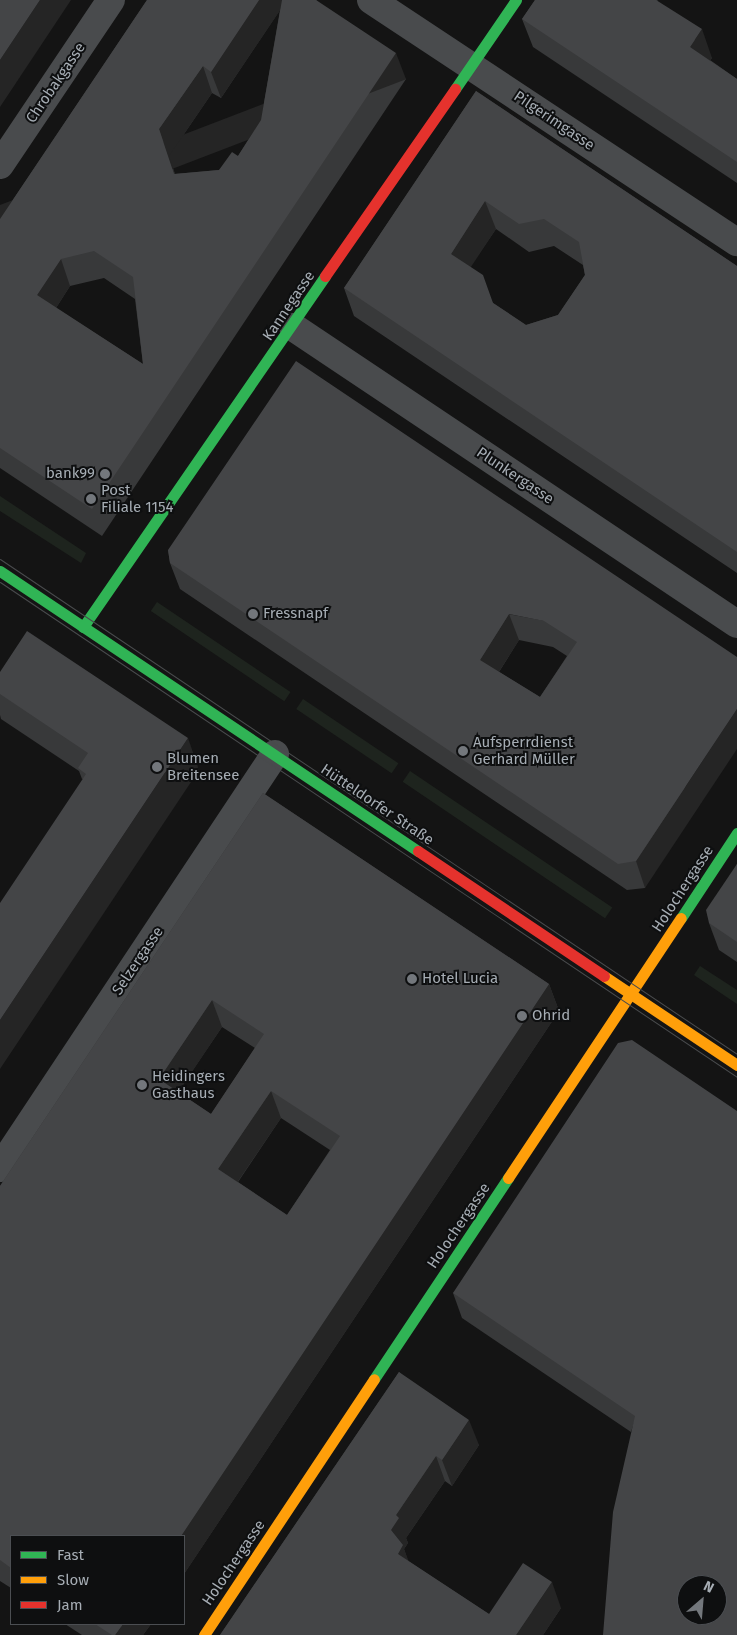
<!DOCTYPE html>
<meta charset="utf-8">
<style>
body{margin:0}
#map{position:relative;width:737px;height:1635px;overflow:hidden;background:#141414;font-family:"Fira Sans",sans-serif}
div>[style]{position:absolute}
.green>*{inset:0;background:#1e241e;transform-origin:0 0}
.street>*{height:28px;margin:-14px;padding:0 14px;transform-origin:14px;border-radius:14px;background:#494b4d}
.fast>*{height:11px;margin:-5.5px;padding:0 5.5px;transform-origin:5.5px;border-radius:5.5px;background:#30b455}
.slow>*{height:11px;margin:-5.5px;padding:0 5.5px;transform-origin:5.5px;border-radius:5.5px;background:#ff9f0a}
.jam>*{height:11px;margin:-5.5px;padding:0 5.5px;transform-origin:5.5px;border-radius:5.5px;background:#e5322d}
.tram>*{height:1px;margin:-0.5px;padding:0 0.5px;transform-origin:0.5px;border-radius:0.5px;background:#494b4d}
.wall>*{inset:0;background:#38393a}
.shaded-wall>*{inset:0;background:#252525;transform-origin:0 0}
.building>*{inset:0;background:#444547}
.dots>*{width:14px;height:14px;translate:-50% -50%;box-sizing:border-box;border:2px solid #0e0f10;border-radius:50%}
span{translate:-50% -50%;white-space:nowrap;text-align:center;line-height:1.15;-webkit-text-stroke:4px #0e0f10;paint-order:stroke}
.street-label{font-size:15px;color:#a6adb4}
.poi-label{font-size:15px;color:#a6adb4}
.right{translate:-100% -50%;text-align:right}
.left{translate:0 -50%;text-align:left}
.legend{position:absolute;left:10px;top:1535px;width:175px;height:90px;box-sizing:border-box;background:#0e0f10;border:1px solid #4b4e52;margin:0;padding:6px 9px;list-style:none;font-size:15px;color:#a6adb4}
.legend li{display:flex;align-items:center;gap:10px;height:25px}
.legend b{width:25px;border:1px solid #4b4e52}
.north{position:absolute;left:677px;top:1575px;width:50px;height:50px;box-sizing:border-box;background:#0e0f10;border:1px solid #4b4e52;border-radius:50%;rotate:27deg;font-size:14px;font-weight:700;line-height:20px;text-align:center;color:#a6adb4}
.north::after{content:'';display:block;margin:auto;width:18px;height:22px;background:#73777c;clip-path:polygon(50% 0,100% 100%,50% 72%,0 100%)}
</style>
<div id="map">
<div class="green">
<div style="clip-path:polygon(0 496px,86px 553px,81px 563px,0 511px)"></div>
<div style="left:157px;top:602px;width:161px;height:11px;rotate:34deg"></div>
<div style="left:303px;top:699px;width:115px;height:12px;rotate:34deg"></div>
<div style="left:410px;top:771px;width:244px;height:13px;rotate:34deg"></div>
<div style="clip-path:polygon(700px 966px,737px 990px,737px 1004px,694px 975px)"></div>
</div>
<div class="street">
<div style="left:371px;top:0;width:439px;rotate:33.5deg"></div>
<div style="left:0;top:165px;width:199px;rotate:-56.1deg"></div>
<div style="left:293px;top:327px;width:534px;rotate:33.78deg"></div>
<div style="left:0;top:1168px;width:497px;rotate:-56.4deg"></div>
</div>
<div class="fast">
<div style="left:455px;top:89px;width:108px;rotate:-55.6deg"></div>
<div style="left:0;top:571px;width:503px;rotate:33.82deg"></div>
<div style="left:83px;top:627px;width:426px;rotate:-55.4deg"></div>
<div style="left:681px;top:918px;width:102px;rotate:-56.6deg"></div>
<div style="left:374px;top:1379px;width:242px;rotate:-56.3deg"></div>
</div>
<div class="slow">
<div style="left:604px;top:976px;width:160px;rotate:33.8deg"></div>
<div style="left:508px;top:1178px;width:312px;rotate:-56.4deg"></div>
<div style="left:204px;top:1635px;width:307px;rotate:-56.4deg"></div>
</div>
<div class="jam">
<div style="left:325px;top:276px;width:228px;rotate:-55.2deg"></div>
<div style="left:418px;top:851px;width:224px;rotate:33.9deg"></div>
</div>
<div class="tram">
<div style="left:0;top:559px;width:888px;rotate:33.89deg"></div>
<div style="left:0;top:582px;width:888px;rotate:33.89deg"></div>
</div>
<div class="wall">
<div style="clip-path:polygon(evenodd,147px 0,316px 0,406px 79px,102px 536px,0 468px,0 219px,147px 0,280px 10px,261px 120px,238px 156px,219px 170px,175px 174px,169px 156px,212px 93px,221px 98px,280px 10px,147px 0,104px 278px,135px 299px,143px 364px,56px 308px,70px 286px,104px 278px)"></div>
<div style="clip-path:polygon(535px 0,658px 0,657px 1px,712px 58px,710px 60px,737px 79px,737px 183px,533px 47px,522px 19px)"></div>
<div style="clip-path:polygon(evenodd,476px 91px,737px 266px,737px 573px,354px 316px,344px 288px,476px 91px,496px 229px,529px 252px,554px 246px,583px 265px,585px 275px,558px 315px,526px 325px,493px 303px,470px 267px,496px 229px)"></div>
<div style="clip-path:polygon(evenodd,168px 550px,737px 657px,645px 888px,627px 890px,180px 589px,170px 563px,168px 550px,519px 640px,553px 647px,567px 656px,540px 697px,499px 672px,519px 640px)"></div>
<div style="clip-path:polygon(0 672px,199px 770px,82px 779px,79px 771px,1px 719px,0 715px)"></div>
<div style="clip-path:polygon(evenodd,263px 793px,549px 984px,559px 1011px,184px 1574px,184px 1536px,11px 1536px,11px 1588px,0 1581px,0 1186px,263px 793px,222px 1027px,255px 1048px,211px 1114px,178px 1092px,222px 1027px,263px 793px,281px 1118px,330px 1150px,287px 1215px,238px 1182px,281px 1118px)"></div>
<div style="clip-path:polygon(737px 864px,737px 962px,719px 950px,709px 923px)"></div>
<div style="clip-path:polygon(737px 1111px,631px 1432px,462px 1318px,453px 1293px)"></div>
<div style="clip-path:polygon(399px 1372px,479px 1445px,452px 1486px,445px 1481px,406px 1538px,408px 1543px,404px 1549px,408px 1561px,489px 1614px,561px 1608px,543px 1635px,220px 1635px)"></div>
<div style="clip-path:polygon(65px 1624px,151px 1624px,143px 1635px,82px 1635px)"></div>
</div>
<div class="shaded-wall">
<div style="clip-path:polygon(40px 0,71px 0,0 107px,0 60px)"></div>
<div style="clip-path:polygon(259px 0,287px 0,221px 98px,211px 72px)"></div>
<div style="clip-path:polygon(702px 29px,712px 58px,700px 75px,690px 47px)"></div>
<div style="left:396px;top:53px;width:28px;height:548px;rotate:69deg"></div>
<div style="clip-path:polygon(203px 66px,212px 93px,169px 156px,183px 200px,159px 129px)"></div>
<div style="clip-path:polygon(485px 201px,496px 229px,461px 282px,451px 254px)"></div>
<div style="clip-path:polygon(61px 259px,70px 286px,47px 322px,37px 295px)"></div>
<div style="clip-path:polygon(509px 614px,519px 640px,490px 686px,480px 660px)"></div>
<div style="clip-path:polygon(737px 709px,737px 749px,645px 888px,636px 861px)"></div>
<div style="clip-path:polygon(188px 738px,199px 770px,0 1069px,0 1020px)"></div>
<div style="clip-path:polygon(549px 984px,559px 1011px,184px 1574px,184px 1536px,181px 1536px)"></div>
<div style="clip-path:polygon(212px 1000px,222px 1027px,169px 1106px,159px 1079px)"></div>
<div style="clip-path:polygon(271px 1091px,281px 1118px,228px 1196px,218px 1169px)"></div>
<div style="clip-path:polygon(469px 1420px,479px 1445px,452px 1486px,442px 1460px)"></div>
<div style="clip-path:polygon(436px 1456px,445px 1481px,406px 1538px,408px 1543px,404px 1549px,412px 1570px,398px 1554px,391px 1530px,396px 1515px)"></div>
<div style="clip-path:polygon(552px 1582px,561px 1608px,543px 1635px,516px 1635px)"></div>
<div style="clip-path:polygon(123px 1624px,151px 1624px,143px 1635px,115px 1635px)"></div>
</div>
<div class="building">
<div style="clip-path:polygon(0 0,40px 0,0 60px)"></div>
<div style="clip-path:polygon(evenodd,147px 0,259px 0,211px 72px,203px 66px,159px 129px,174px 174px,219px 170px,232px 152px,238px 156px,261px 120px,282px 0,316px 0,396px 53px,92px 509px,0 448px,0 219px,147px 0,94px 251px,133px 277px,143px 364px,37px 295px,61px 259px,94px 251px)"></div>
<div style="clip-path:polygon(535px 0,656px 0,702px 29px,690px 47px,737px 79px,737px 162px,522px 19px)"></div>
<div style="clip-path:polygon(evenodd,476px 91px,737px 266px,737px 552px,344px 288px,476px 91px,485px 201px,519px 224px,544px 219px,579px 242px,585px 275px,558px 315px,526px 325px,493px 303px,483px 275px,451px 254px,485px 201px)"></div>
<div style="clip-path:polygon(evenodd,296px 361px,737px 657px,737px 709px,636px 861px,618px 864px,170px 563px,168px 550px,296px 361px,509px 614px,544px 621px,577px 642px,540px 697px,480px 660px,509px 614px)"></div>
<div style="clip-path:polygon(27px 631px,188px 738px,0 1020px,0 903px,86px 774px,78px 768px,88px 753px,0 694px,0 672px)"></div>
<div style="clip-path:polygon(evenodd,263px 793px,549px 984px,181px 1536px,11px 1536px,11px 1568px,0 1560px,0 1186px,263px 793px,212px 1000px,264px 1034px,211px 1114px,159px 1079px,212px 1000px,263px 793px,271px 1091px,340px 1136px,287px 1215px,218px 1169px,271px 1091px)"></div>
<div style="clip-path:polygon(737px 864px,737px 942px,709px 923px,706px 910px)"></div>
<div style="clip-path:polygon(evenodd,632px 1040px,737px 1111px,737px 1635px,603px 1635px,613px 1512px,635px 1416px,453px 1293px,618px 1043px,632px 1040px,687px 1585px,717px 1585px,717px 1615px,687px 1615px,687px 1585px)"></div>
<div style="clip-path:polygon(399px 1372px,469px 1420px,442px 1460px,436px 1456px,396px 1515px,399px 1518px,391px 1530px,403px 1545px,398px 1554px,489px 1614px,523px 1563px,552px 1582px,516px 1635px,220px 1635px)"></div>
<div style="clip-path:polygon(95px 1624px,123px 1624px,115px 1635px,112px 1635px)"></div>
</div>
<div class="dots">
<div style="left:105px;top:474px;background:#73777c"></div>
<div style="left:91px;top:499px;background:#73777c"></div>
<div style="left:253px;top:614px;background:#73777c"></div>
<div style="left:463px;top:751px;background:#73777c"></div>
<div style="left:157px;top:767px;background:#73777c"></div>
<div style="left:412px;top:979px;background:#73777c"></div>
<div style="left:522px;top:1016px;background:#73777c"></div>
<div style="left:142px;top:1085px;background:#73777c"></div>
</div>
<div class="street-label">
<span style="left:56px;top:83px;rotate:-56deg">Chrobakgasse</span>
<span style="left:554px;top:121px;rotate:34deg">Pilgerimgasse</span>
<span style="left:289px;top:306px;rotate:-56deg">Kannegasse</span>
<span style="left:515px;top:476px;rotate:34deg">Plunkergasse</span>
<span style="left:377px;top:805px;rotate:34deg">Hütteldorfer Straße</span>
<span style="left:683px;top:889px;rotate:-57deg">Holochergasse</span>
<span style="left:138px;top:961px;rotate:-56deg">Selzergasse</span>
<span style="left:459px;top:1226px;rotate:-56deg">Holochergasse</span>
<span style="left:234px;top:1563px;rotate:-56deg">Holochergasse</span>
</div>
<div class="poi-label">
<span class="right" style="left:95px;top:474px">bank99</span>
<span class="left" style="left:101px;top:499px">Post<br>Filiale 1154</span>
<span class="left" style="left:263px;top:614px">Fressnapf</span>
<span class="left" style="left:473px;top:751px">Aufsperrdienst<br>Gerhard Müller</span>
<span class="left" style="left:167px;top:767px">Blumen<br>Breitensee</span>
<span class="left" style="left:422px;top:979px">Hotel Lucia</span>
<span class="left" style="left:532px;top:1016px">Ohrid</span>
<span class="left" style="left:152px;top:1085px">Heidingers<br>Gasthaus</span>
</div>
<ul class="legend">
<li><b style="height:6px;background:#30b455"></b>Fast</li>
<li><b style="height:6px;background:#ff9f0a"></b>Slow</li>
<li><b style="height:6px;background:#e5322d"></b>Jam</li>
</ul>
<div class="north">N</div>
</div>
